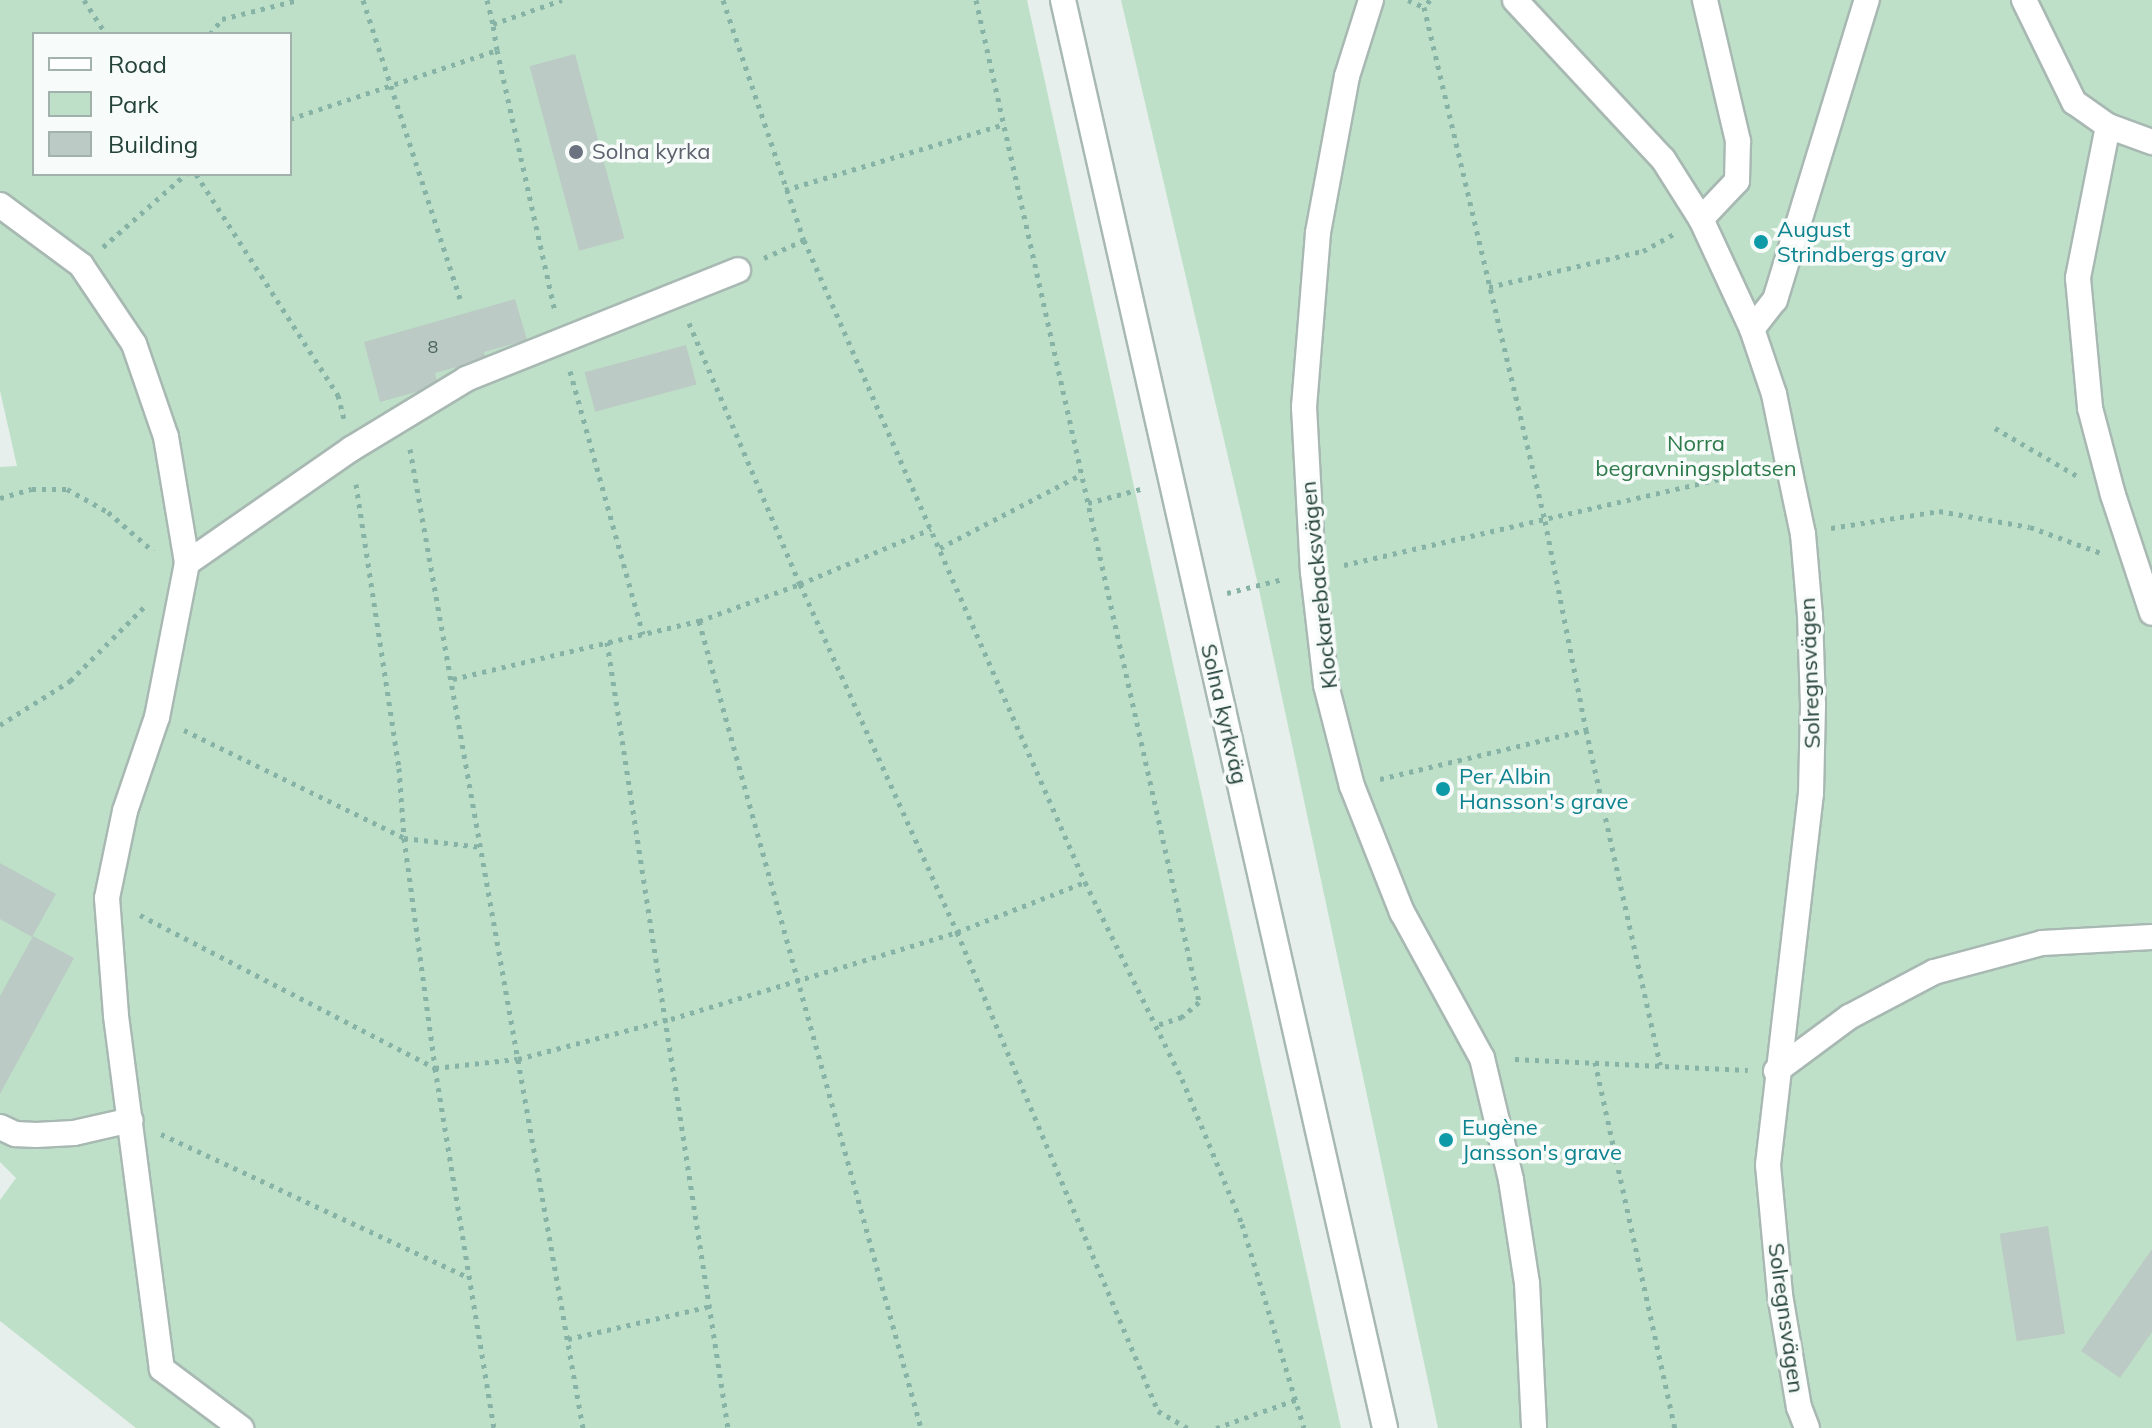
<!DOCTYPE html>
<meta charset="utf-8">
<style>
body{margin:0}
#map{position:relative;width:2152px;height:1428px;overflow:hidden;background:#e6efeb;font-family:Mulish,sans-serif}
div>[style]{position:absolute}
.green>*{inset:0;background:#bfe0c8}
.building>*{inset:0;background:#bbcac4;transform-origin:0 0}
.path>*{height:5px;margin-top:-2.5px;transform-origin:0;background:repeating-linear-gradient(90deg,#86b3a5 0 4px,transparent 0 10px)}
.roads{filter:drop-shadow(2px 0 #a8b8b2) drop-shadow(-2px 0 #a8b8b2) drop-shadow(0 2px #a8b8b2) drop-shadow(0 -2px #a8b8b2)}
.minor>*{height:24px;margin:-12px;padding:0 12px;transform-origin:12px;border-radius:12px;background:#fff}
.dots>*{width:22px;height:22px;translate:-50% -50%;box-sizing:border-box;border:4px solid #f7fbf9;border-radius:50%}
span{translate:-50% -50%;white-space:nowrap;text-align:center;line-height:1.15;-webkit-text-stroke:7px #f7fbf9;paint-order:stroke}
.number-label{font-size:18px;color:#4a645c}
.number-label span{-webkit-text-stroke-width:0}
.worship-label{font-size:22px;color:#5b616d}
.left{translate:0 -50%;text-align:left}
.culture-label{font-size:22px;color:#0d838f}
.park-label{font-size:22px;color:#2d7a4b}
.street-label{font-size:22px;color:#24423a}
.legend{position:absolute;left:32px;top:32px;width:260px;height:144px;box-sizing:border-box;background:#f7fbf9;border:2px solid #a3b1ad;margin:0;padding:10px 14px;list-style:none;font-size:24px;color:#24423a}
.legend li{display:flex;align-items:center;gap:16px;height:40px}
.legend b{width:40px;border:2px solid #a3b1ad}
</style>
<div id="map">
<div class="green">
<div style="clip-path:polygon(evenodd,0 0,1027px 0,1341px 1428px,136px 1428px,0 1321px,0 1200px,16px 1178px,0 1162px,0 467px,17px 466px,0 391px,0 0,34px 34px,290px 34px,290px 174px,34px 174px,34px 34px)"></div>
<div style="clip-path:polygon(1121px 0,2152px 0,2152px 1428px,1438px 1428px,1258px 585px)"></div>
</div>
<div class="building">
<div style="left:575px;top:54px;width:191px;height:47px;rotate:75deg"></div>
<div style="clip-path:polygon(515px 299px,527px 340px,484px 352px,486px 359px,435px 373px,438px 386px,380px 402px,364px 342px)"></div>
<div style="left:686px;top:345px;width:41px;height:105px;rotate:75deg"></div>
<div style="clip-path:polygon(0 863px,56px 894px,32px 937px,0 919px)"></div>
<div style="clip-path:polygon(33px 936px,74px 958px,0 1094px,0 996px)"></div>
<div style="left:2048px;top:1226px;width:109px;height:49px;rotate:81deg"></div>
<div style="clip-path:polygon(2152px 1249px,2152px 1332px,2120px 1378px,2081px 1351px)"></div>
</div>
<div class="path">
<div style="left:84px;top:0;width:40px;rotate:57.1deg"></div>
<div style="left:363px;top:0;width:314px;rotate:72deg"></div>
<div style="left:487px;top:0;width:25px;rotate:76deg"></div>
<div style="left:723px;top:0;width:253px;rotate:71.4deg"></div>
<div style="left:804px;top:240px;width:701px;rotate:66.36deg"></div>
<div style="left:1085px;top:882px;width:220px;rotate:63.8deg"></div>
<div style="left:1182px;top:1079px;width:157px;rotate:67.5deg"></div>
<div style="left:1242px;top:1224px;width:213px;rotate:73.1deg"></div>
<div style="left:976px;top:0;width:1027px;rotate:77.45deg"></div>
<div style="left:1199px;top:1002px;width:23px;rotate:139deg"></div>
<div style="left:1182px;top:1017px;width:28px;rotate:162deg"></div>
<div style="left:1408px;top:0;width:17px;rotate:24deg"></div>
<div style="left:1430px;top:0;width:9px;rotate:131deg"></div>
<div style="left:1424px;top:7px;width:528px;rotate:76.75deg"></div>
<div style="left:1545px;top:521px;width:213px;rotate:78.9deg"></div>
<div style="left:1586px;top:730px;width:343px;rotate:77.5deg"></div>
<div style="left:210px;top:34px;width:19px;rotate:-51deg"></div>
<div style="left:222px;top:19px;width:78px;rotate:-14deg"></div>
<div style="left:497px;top:50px;width:267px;rotate:77.5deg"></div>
<div style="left:290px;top:119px;width:218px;rotate:-18.4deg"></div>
<div style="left:497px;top:50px;width:26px;rotate:-99deg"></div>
<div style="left:493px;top:24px;width:73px;rotate:-19.2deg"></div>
<div style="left:196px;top:174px;width:263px;rotate:57.3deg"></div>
<div style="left:338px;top:395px;width:25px;rotate:76deg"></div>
<div style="left:785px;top:190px;width:230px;rotate:-16.7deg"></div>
<div style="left:103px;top:247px;width:111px;rotate:-41.3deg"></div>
<div style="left:764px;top:258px;width:44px;rotate:-24.2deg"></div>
<div style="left:1489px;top:287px;width:158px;rotate:-13.2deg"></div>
<div style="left:1643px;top:251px;width:37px;rotate:-29deg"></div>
<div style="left:689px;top:323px;width:284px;rotate:67deg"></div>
<div style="left:800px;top:584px;width:382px;rotate:65.7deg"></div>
<div style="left:957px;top:932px;width:519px;rotate:67.24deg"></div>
<div style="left:1158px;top:1411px;width:34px;rotate:30deg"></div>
<div style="left:570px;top:371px;width:273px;rotate:74.5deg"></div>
<div style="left:1995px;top:428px;width:95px;rotate:30.3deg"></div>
<div style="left:410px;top:449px;width:994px;rotate:79.98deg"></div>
<div style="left:356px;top:484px;width:287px;rotate:81.4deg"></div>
<div style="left:399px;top:768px;width:70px;rotate:85.9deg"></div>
<div style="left:404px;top:838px;width:232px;rotate:82.3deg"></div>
<div style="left:435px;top:1068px;width:365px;rotate:80.7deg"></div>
<div style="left:0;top:498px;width:33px;rotate:-16deg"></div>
<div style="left:32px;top:489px;width:35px"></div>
<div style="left:67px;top:489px;width:47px;rotate:29.3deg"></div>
<div style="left:108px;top:512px;width:60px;rotate:40.9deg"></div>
<div style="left:1088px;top:503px;width:55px;rotate:-14.8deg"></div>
<div style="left:1831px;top:528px;width:109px;rotate:-8.9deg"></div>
<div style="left:1939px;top:511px;width:92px;rotate:10deg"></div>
<div style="left:2030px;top:527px;width:76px;rotate:20.1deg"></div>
<div style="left:940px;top:548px;width:160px;rotate:-27.5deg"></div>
<div style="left:1344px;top:565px;width:426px;rotate:-12.9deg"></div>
<div style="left:1227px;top:593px;width:58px;rotate:-14deg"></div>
<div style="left:699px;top:621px;width:837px;rotate:74.62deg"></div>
<div style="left:607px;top:642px;width:795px;rotate:81.25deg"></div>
<div style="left:453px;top:679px;width:253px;rotate:-13.3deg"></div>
<div style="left:699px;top:621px;width:108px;rotate:-20.1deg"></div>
<div style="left:800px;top:584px;width:142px;rotate:-22.8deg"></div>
<div style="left:0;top:725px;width:83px;rotate:-32.2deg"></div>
<div style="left:70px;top:681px;width:109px;rotate:-45deg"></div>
<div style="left:184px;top:730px;width:245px;rotate:26.1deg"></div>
<div style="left:404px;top:838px;width:78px;rotate:6.7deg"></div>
<div style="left:1380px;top:779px;width:212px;rotate:-13.4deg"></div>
<div style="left:140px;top:915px;width:332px;rotate:27.4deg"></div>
<div style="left:435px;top:1068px;width:83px;rotate:-6.2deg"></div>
<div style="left:518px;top:1059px;width:158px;rotate:-14.7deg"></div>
<div style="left:671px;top:1019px;width:299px;rotate:-16.9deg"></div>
<div style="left:957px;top:932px;width:137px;rotate:-21.3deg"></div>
<div style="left:1515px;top:1059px;width:233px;rotate:2.7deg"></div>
<div style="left:1595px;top:1062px;width:375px;rotate:77.7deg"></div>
<div style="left:161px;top:1134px;width:339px;rotate:25deg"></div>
<div style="left:568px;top:1339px;width:143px;rotate:-13deg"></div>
<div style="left:1216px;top:1428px;width:87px;rotate:-19.5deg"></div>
</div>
<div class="roads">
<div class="minor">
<div style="left:1063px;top:0;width:1464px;rotate:77.29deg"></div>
<div style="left:1371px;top:0;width:80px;rotate:107.5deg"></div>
<div style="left:1347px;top:76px;width:160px;rotate:100.5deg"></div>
<div style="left:1318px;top:233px;width:175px;rotate:94.6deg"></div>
<div style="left:1304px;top:407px;width:165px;rotate:86.9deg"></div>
<div style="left:1313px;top:572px;width:114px;rotate:83.4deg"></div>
<div style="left:1326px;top:685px;width:104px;rotate:75.6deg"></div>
<div style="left:1352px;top:786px;width:136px;rotate:68.4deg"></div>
<div style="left:1402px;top:912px;width:166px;rotate:61.3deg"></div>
<div style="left:1482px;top:1058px;width:125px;rotate:76.6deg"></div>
<div style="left:1511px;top:1180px;width:104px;rotate:81.2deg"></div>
<div style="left:1527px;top:1283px;width:145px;rotate:87.2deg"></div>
<div style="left:1515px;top:0;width:217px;rotate:47.1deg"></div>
<div style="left:1663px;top:159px;width:71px;rotate:57.7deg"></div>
<div style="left:1701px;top:219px;width:121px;rotate:65.1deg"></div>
<div style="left:1752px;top:329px;width:69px;rotate:71.3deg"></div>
<div style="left:1774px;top:394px;width:70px;rotate:78.5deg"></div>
<div style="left:1788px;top:463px;width:73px;rotate:78.1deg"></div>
<div style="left:1803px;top:534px;width:81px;rotate:85.1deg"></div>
<div style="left:1810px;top:615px;width:90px;rotate:88.1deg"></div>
<div style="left:1813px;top:705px;width:88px;rotate:91.3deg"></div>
<div style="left:1811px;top:793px;width:374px;rotate:96.6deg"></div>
<div style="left:1768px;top:1165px;width:131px;rotate:84.7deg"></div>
<div style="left:1780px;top:1295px;width:114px;rotate:80.4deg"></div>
<div style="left:1799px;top:1407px;width:22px;rotate:69deg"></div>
<div style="left:2024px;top:0;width:114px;rotate:63.9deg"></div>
<div style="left:2074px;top:102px;width:42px;rotate:35.2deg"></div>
<div style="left:2108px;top:126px;width:155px;rotate:101.2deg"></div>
<div style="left:2078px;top:278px;width:131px;rotate:84.7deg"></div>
<div style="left:2090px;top:408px;width:90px;rotate:75.2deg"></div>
<div style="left:2113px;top:495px;width:124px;rotate:71.7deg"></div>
<div style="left:2108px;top:126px;width:47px;rotate:20deg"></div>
<div style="left:0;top:205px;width:101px;rotate:36.5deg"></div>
<div style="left:81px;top:265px;width:95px;rotate:56.1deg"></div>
<div style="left:134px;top:344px;width:98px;rotate:71deg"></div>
<div style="left:166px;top:437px;width:128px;rotate:80.5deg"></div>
<div style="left:187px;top:563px;width:157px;rotate:101deg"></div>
<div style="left:157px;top:717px;width:99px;rotate:108.8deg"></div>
<div style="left:125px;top:811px;width:89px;rotate:101.7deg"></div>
<div style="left:107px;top:898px;width:118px;rotate:85.6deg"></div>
<div style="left:116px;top:1016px;width:356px;rotate:82.6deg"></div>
<div style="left:162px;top:1369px;width:99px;rotate:36.8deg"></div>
<div style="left:1701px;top:219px;width:52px;rotate:-46.5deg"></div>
<div style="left:1737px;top:181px;width:40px;rotate:-88.6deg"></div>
<div style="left:1738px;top:141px;width:145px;rotate:-103.2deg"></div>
<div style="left:1752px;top:329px;width:37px;rotate:-52deg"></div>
<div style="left:1775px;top:300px;width:314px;rotate:-73deg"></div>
<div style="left:187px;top:563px;width:200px;rotate:-34.8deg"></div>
<div style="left:351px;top:449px;width:135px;rotate:-31.3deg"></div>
<div style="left:466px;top:379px;width:293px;rotate:-21.8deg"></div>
<div style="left:1776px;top:1071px;width:91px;rotate:-36.5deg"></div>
<div style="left:1849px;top:1017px;width:96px;rotate:-27.9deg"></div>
<div style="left:1934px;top:972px;width:112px;rotate:-15deg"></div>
<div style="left:2042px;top:943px;width:110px;rotate:-3.1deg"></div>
<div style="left:0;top:1127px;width:17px;rotate:25deg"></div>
<div style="left:15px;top:1134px;width:21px;rotate:3deg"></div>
<div style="left:36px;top:1135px;width:38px;rotate:-3deg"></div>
<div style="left:74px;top:1133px;width:58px;rotate:-12.8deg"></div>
</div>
</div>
<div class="dots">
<div style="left:576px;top:152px;background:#6b7280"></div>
<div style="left:1761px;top:242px;background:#0f9aa8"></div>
<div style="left:1443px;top:789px;background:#0f9aa8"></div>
<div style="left:1446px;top:1140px;background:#0f9aa8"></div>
</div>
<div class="number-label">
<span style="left:433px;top:347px">8</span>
</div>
<div class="worship-label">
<span class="left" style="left:592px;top:152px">Solna kyrka</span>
</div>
<div class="culture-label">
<span class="left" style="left:1777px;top:242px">August<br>Strindbergs grav</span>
<span class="left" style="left:1459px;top:789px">Per Albin<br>Hansson's grave</span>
<span class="left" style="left:1462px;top:1140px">Eugène<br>Jansson's grave</span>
</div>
<div class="park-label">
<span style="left:1696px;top:456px">Norra<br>begravningsplatsen</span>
</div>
<div class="street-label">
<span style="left:1319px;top:585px;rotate:-96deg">Klockarebacksvägen</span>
<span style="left:1810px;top:673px;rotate:-92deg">Solregnsvägen</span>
<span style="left:1224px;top:714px;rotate:77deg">Solna kyrkväg</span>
<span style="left:1786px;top:1318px;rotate:82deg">Solregnsvägen</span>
</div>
<ul class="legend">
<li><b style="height:10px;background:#fff"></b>Road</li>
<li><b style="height:22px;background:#bfe0c8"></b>Park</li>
<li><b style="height:22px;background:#bbcac4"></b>Building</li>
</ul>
</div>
